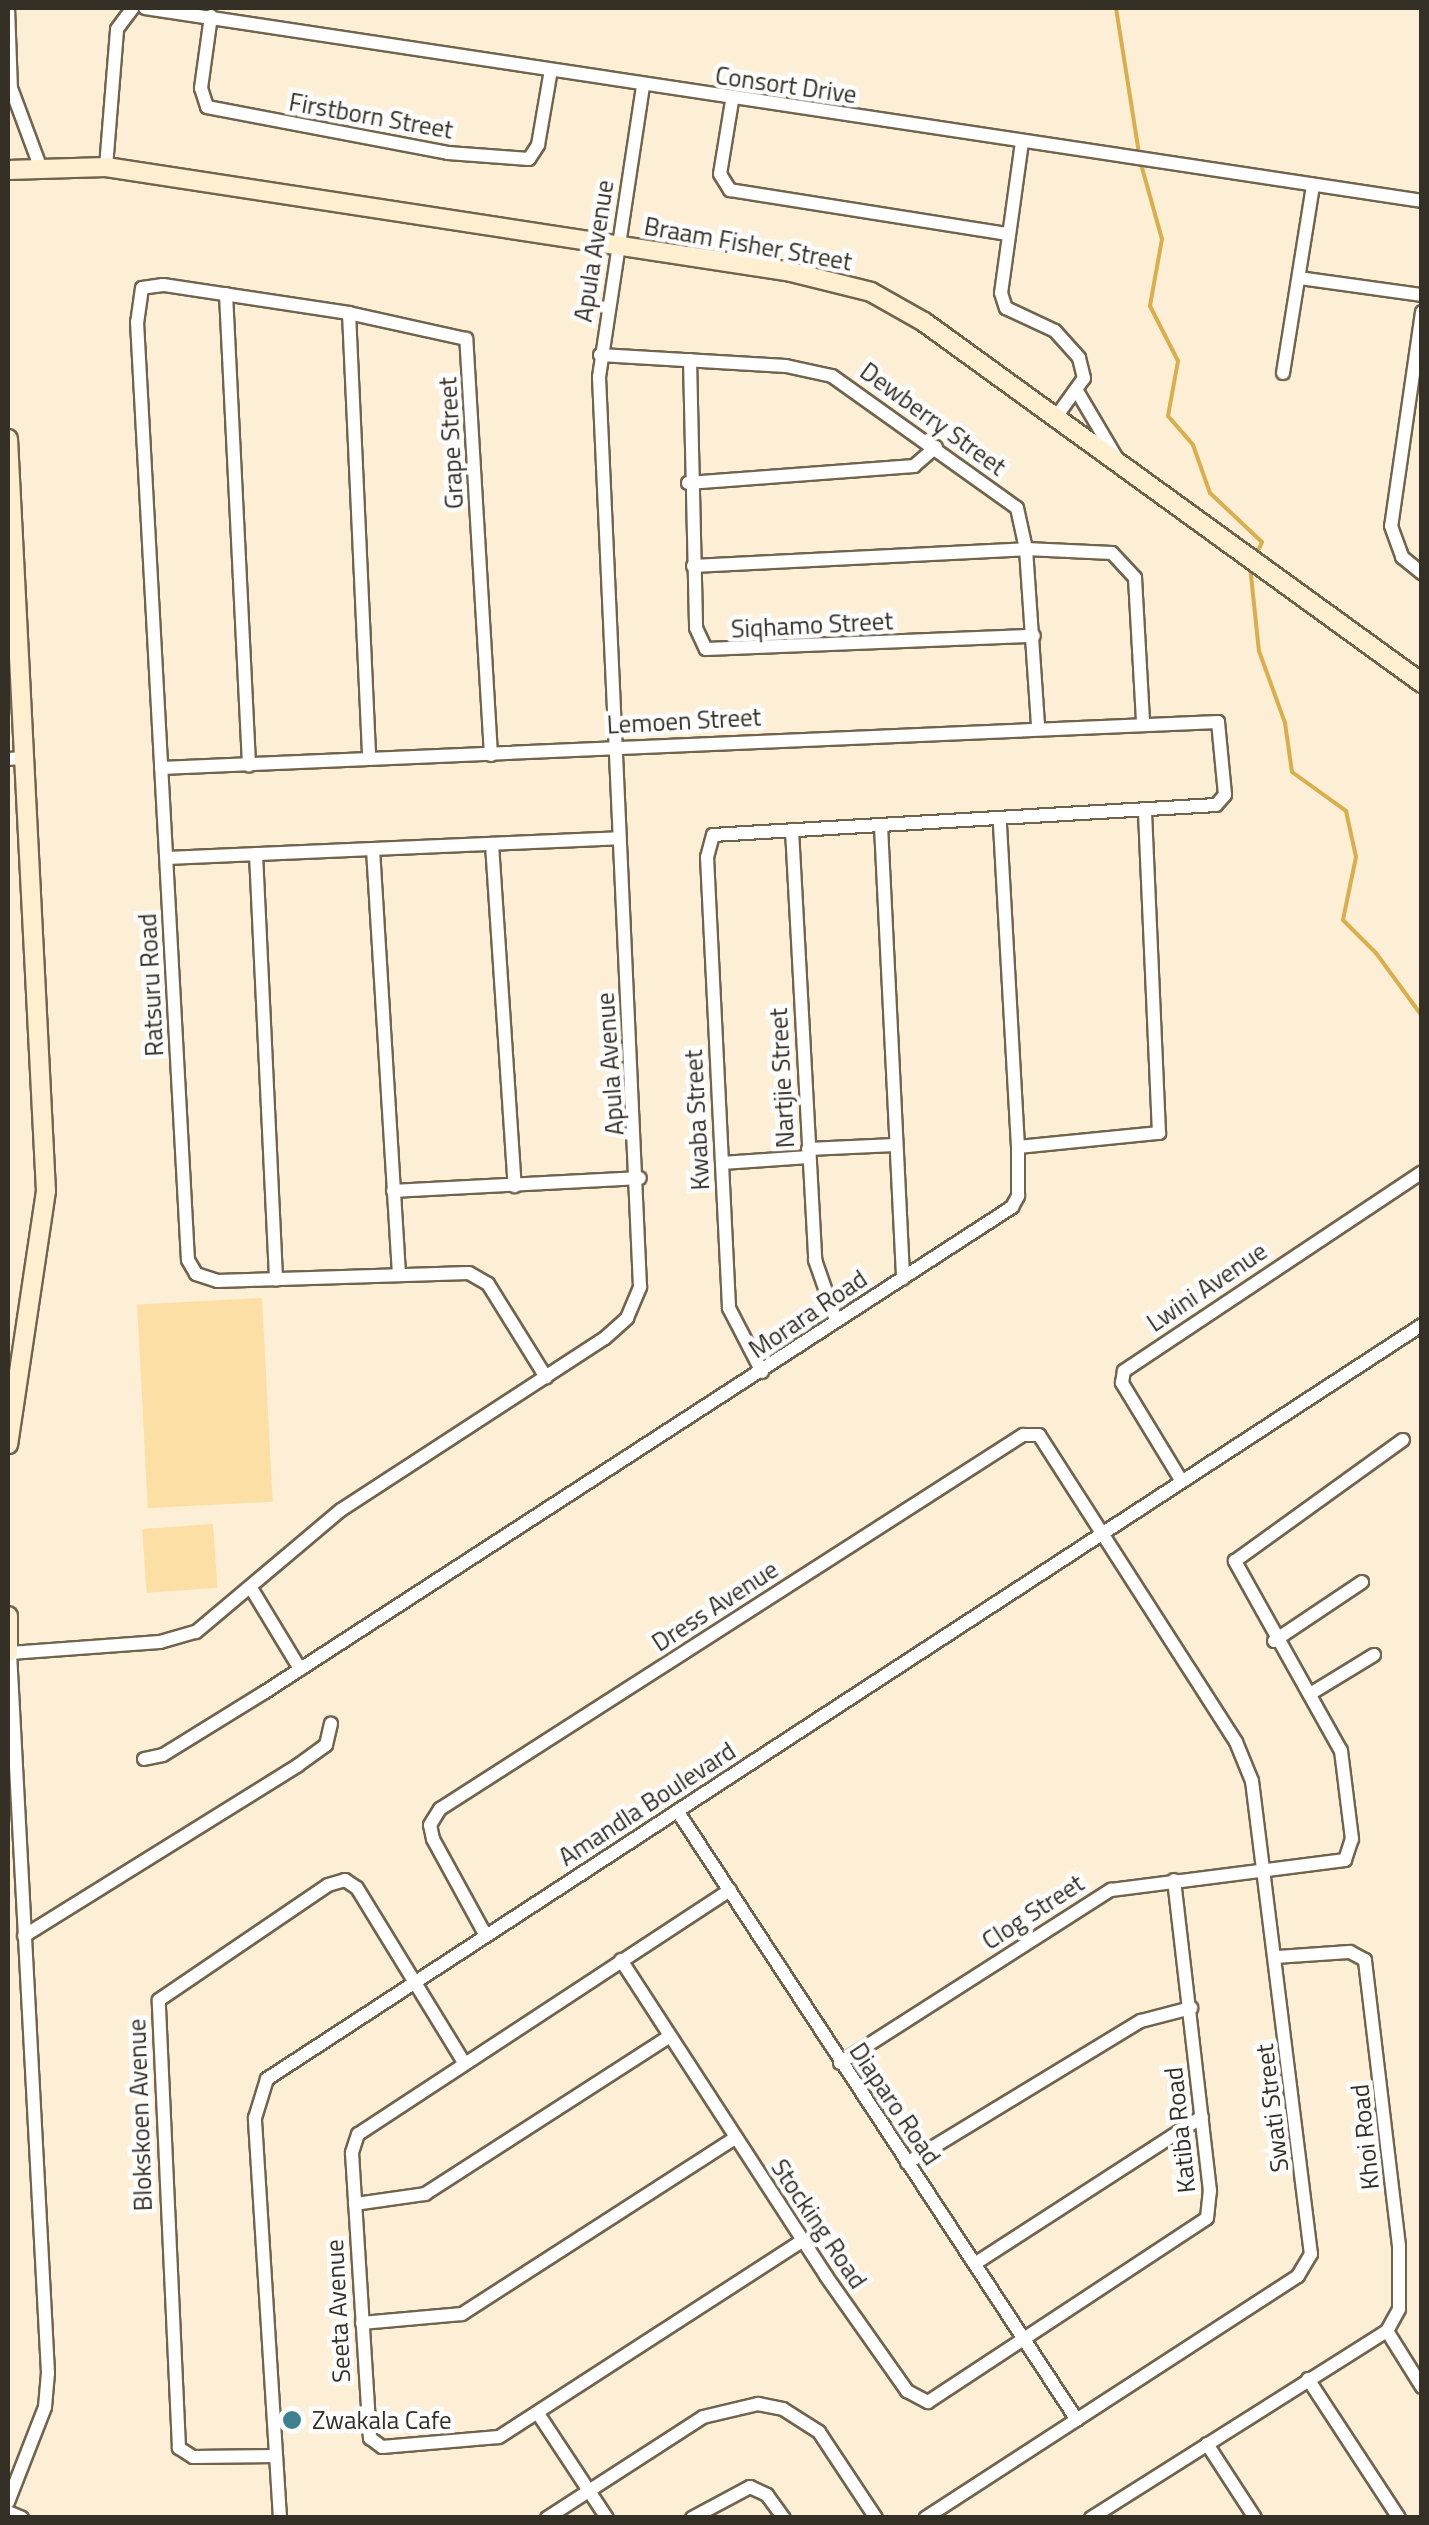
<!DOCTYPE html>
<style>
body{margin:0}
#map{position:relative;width:1429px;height:2525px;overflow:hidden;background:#fcefd5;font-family:"Titillium Web",sans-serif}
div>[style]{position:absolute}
.green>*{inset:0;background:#fcdfa4;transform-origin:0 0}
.stream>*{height:4px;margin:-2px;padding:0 2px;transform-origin:2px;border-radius:2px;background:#dbae4c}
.roads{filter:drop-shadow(2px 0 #70644e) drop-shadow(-2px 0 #70644e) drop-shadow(0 2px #70644e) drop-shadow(0 -2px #70644e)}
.street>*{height:12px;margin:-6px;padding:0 6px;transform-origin:6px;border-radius:6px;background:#fff}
.secondary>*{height:18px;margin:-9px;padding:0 9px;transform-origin:9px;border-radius:9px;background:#feefd0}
.dots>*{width:28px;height:28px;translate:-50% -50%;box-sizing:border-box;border:5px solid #fdfdfd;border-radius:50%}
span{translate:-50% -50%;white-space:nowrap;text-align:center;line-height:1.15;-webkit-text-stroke:9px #fdfdfd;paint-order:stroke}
.street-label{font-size:25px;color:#353026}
.poi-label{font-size:25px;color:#353026}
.left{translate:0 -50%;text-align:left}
.frame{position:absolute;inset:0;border:10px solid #353026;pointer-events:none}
</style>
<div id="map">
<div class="green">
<div style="left:262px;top:1298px;width:204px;height:125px;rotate:87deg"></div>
<div style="left:213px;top:1524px;width:64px;height:71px;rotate:86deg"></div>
</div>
<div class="stream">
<div style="left:1116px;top:8px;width:148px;rotate:81deg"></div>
<div style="left:1141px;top:164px;width:78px;rotate:74.4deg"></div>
<div style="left:1162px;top:239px;width:68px;rotate:100.2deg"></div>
<div style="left:1150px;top:306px;width:62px;rotate:63deg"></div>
<div style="left:1178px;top:361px;width:56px;rotate:100.3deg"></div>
<div style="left:1168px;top:416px;width:38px;rotate:49deg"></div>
<div style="left:1193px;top:445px;width:51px;rotate:70.5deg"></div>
<div style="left:1210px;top:493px;width:71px;rotate:43.3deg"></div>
<div style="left:1262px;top:542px;width:12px;rotate:114deg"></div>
<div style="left:1250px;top:566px;width:85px;rotate:84deg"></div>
<div style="left:1259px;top:651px;width:77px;rotate:70.1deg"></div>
<div style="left:1285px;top:723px;width:49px;rotate:81.9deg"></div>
<div style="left:1292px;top:772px;width:67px;rotate:35.8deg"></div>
<div style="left:1346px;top:811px;width:47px;rotate:77.7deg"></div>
<div style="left:1356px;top:857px;width:64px;rotate:101.7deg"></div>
<div style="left:1343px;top:920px;width:47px;rotate:45deg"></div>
<div style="left:1376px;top:953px;width:78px;rotate:53.9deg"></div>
</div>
<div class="roads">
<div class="street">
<div style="left:8px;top:8px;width:80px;rotate:87.9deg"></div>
<div style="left:11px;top:88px;width:83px;rotate:69.6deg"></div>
<div style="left:145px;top:8px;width:1292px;rotate:8.59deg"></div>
<div style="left:211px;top:16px;width:73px;rotate:97.9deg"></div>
<div style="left:201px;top:88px;width:20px;rotate:72deg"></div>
<div style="left:207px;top:107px;width:245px;rotate:10.8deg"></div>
<div style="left:448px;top:153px;width:81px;rotate:4.2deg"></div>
<div style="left:529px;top:159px;width:17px;rotate:-57deg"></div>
<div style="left:538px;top:145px;width:76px;rotate:-80.2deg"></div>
<div style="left:732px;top:101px;width:74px;rotate:99.3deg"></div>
<div style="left:720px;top:174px;width:19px;rotate:58deg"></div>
<div style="left:730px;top:190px;width:282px;rotate:9deg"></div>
<div style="left:1022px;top:142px;width:152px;rotate:97.9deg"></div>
<div style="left:1001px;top:293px;width:16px;rotate:72deg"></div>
<div style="left:1006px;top:308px;width:54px;rotate:25.1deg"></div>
<div style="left:1055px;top:331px;width:36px;rotate:48deg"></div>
<div style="left:1079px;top:358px;width:21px;rotate:76deg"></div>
<div style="left:1084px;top:378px;width:48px;rotate:125.7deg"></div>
<div style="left:106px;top:167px;width:138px;rotate:-85.4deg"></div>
<div style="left:117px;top:29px;width:26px;rotate:-53deg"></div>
<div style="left:1299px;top:278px;width:124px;rotate:7.9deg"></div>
<div style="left:226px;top:294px;width:472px;rotate:87.2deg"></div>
<div style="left:1422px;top:312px;width:216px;rotate:98.2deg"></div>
<div style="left:1391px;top:526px;width:33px;rotate:70deg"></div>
<div style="left:1402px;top:557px;width:26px;rotate:39deg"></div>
<div style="left:349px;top:313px;width:446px;rotate:87.4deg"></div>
<div style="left:600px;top:355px;width:186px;rotate:3.4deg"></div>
<div style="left:786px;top:366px;width:47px;rotate:12.3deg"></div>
<div style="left:832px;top:376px;width:227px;rotate:35.5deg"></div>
<div style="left:1017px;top:508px;width:42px;rotate:77.6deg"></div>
<div style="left:1026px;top:549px;width:178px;rotate:86.1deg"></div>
<div style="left:690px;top:360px;width:268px;rotate:88.7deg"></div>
<div style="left:696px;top:628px;width:23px;rotate:65deg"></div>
<div style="left:706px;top:649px;width:328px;rotate:-2.3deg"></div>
<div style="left:1283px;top:373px;width:190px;rotate:-80.9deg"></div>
<div style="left:1077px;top:391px;width:82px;rotate:59.4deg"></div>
<div style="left:688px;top:483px;width:227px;rotate:-4.3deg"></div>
<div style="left:914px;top:466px;width:29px;rotate:-41deg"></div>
<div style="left:693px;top:566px;width:333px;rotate:-2.9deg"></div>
<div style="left:1026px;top:549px;width:86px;rotate:2.7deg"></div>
<div style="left:1112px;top:553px;width:34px;rotate:47deg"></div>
<div style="left:1135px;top:578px;width:145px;rotate:86.8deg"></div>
<div style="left:491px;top:755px;width:417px;rotate:-93.4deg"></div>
<div style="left:466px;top:339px;width:120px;rotate:-167.5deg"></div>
<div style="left:349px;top:313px;width:188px;rotate:-171.4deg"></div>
<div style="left:163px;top:285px;width:21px;rotate:172deg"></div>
<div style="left:142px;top:288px;width:34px;rotate:98deg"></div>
<div style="left:137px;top:322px;width:939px;rotate:86.89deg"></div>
<div style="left:188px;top:1260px;width:16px;rotate:60deg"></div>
<div style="left:196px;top:1274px;width:22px;rotate:18deg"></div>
<div style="left:217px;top:1281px;width:252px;rotate:-1.8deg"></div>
<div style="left:469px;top:1273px;width:22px;rotate:30deg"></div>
<div style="left:488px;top:1284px;width:110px;rotate:58.1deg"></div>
<div style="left:8px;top:759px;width:16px;rotate:-4deg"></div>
<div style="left:161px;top:768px;width:1058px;rotate:-2.49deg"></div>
<div style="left:1218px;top:722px;width:73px;rotate:84.5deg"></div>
<div style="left:1225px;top:795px;width:13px;rotate:132deg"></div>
<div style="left:1216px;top:805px;width:504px;rotate:176.59deg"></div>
<div style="left:713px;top:835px;width:23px;rotate:105deg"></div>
<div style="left:707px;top:857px;width:452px;rotate:87.2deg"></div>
<div style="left:729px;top:1308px;width:72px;rotate:62.7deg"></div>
<div style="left:881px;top:826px;width:453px;rotate:87.2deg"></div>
<div style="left:792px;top:830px;width:431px;rotate:86.9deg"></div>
<div style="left:815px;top:1260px;width:64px;rotate:70.7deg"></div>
<div style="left:492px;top:844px;width:343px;rotate:86.2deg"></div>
<div style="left:373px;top:849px;width:425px;rotate:86.5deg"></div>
<div style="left:256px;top:854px;width:426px;rotate:87.3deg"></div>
<div style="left:167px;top:858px;width:452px;rotate:-2.5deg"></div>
<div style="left:1018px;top:1147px;width:142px;rotate:-5.7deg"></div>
<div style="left:1159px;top:1133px;width:321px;rotate:-92.5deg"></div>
<div style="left:808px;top:1149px;width:87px;rotate:-2.6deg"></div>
<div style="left:722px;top:1163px;width:87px;rotate:-3.9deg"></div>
<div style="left:393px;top:1191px;width:247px;rotate:-3deg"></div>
<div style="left:1181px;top:1480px;width:114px;rotate:-121.3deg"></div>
<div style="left:1122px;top:1383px;width:12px;rotate:-81deg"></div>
<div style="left:1124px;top:1371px;width:358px;rotate:-33.7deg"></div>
<div style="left:251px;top:1588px;width:95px;rotate:58.8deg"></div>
<div style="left:1274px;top:1641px;width:106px;rotate:-33.8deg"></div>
<div style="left:1310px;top:1694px;width:75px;rotate:-31.4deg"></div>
<div style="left:144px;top:1759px;width:19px;rotate:-12deg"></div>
<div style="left:163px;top:1755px;width:120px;rotate:-31.7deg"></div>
<div style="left:265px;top:1692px;width:891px;rotate:-32.99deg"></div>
<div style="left:1012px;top:1207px;width:13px;rotate:-61deg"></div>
<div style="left:1018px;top:1196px;width:49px;rotate:-90deg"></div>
<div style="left:1018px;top:1147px;width:327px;rotate:-93.2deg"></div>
<div style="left:678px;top:1812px;width:727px;rotate:56.73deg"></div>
<div style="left:730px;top:1890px;width:445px;rotate:146.7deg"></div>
<div style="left:358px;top:2134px;width:20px;rotate:108deg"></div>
<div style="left:352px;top:2153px;width:286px;rotate:86.4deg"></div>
<div style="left:370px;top:2438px;width:15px;rotate:37deg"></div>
<div style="left:382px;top:2447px;width:117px;rotate:-4.9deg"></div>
<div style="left:499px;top:2437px;width:361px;rotate:-32.9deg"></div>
<div style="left:485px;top:1934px;width:108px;rotate:-118.7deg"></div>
<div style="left:433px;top:1839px;width:14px;rotate:-102deg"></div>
<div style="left:430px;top:1825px;width:19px;rotate:-58deg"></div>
<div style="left:440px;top:1809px;width:693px;rotate:-32.68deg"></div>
<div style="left:1023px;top:1435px;width:16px"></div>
<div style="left:1039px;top:1435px;width:365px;rotate:57.3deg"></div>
<div style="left:1236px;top:1742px;width:42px;rotate:67.7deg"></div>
<div style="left:1252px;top:1781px;width:477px;rotate:82.9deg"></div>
<div style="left:1311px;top:2254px;width:26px;rotate:121deg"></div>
<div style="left:1298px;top:2276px;width:444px;rotate:147deg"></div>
<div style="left:24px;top:1936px;width:322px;rotate:-31.9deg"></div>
<div style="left:297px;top:1766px;width:36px;rotate:-36deg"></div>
<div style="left:326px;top:1745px;width:22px;rotate:-77deg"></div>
<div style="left:621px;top:1960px;width:377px;rotate:57deg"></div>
<div style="left:826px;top:2276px;width:141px;rotate:54.8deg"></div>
<div style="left:907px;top:2391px;width:24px;rotate:28deg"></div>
<div style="left:928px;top:2402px;width:334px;rotate:-33.4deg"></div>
<div style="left:1207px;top:2218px;width:27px;rotate:-84deg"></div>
<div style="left:1210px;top:2191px;width:313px;rotate:-96.6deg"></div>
<div style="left:840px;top:2063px;width:322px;rotate:-32.6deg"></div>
<div style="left:1111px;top:1890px;width:236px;rotate:-7.3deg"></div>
<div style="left:1345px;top:1860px;width:22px;rotate:-72deg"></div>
<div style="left:1352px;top:1839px;width:89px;rotate:-97.1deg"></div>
<div style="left:1341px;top:1751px;width:218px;rotate:-119.2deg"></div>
<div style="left:1235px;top:1561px;width:207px;rotate:-35.8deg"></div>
<div style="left:907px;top:2163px;width:274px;rotate:-31.3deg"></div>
<div style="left:1141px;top:2021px;width:52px;rotate:-14.6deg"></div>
<div style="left:355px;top:2204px;width:71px;rotate:-8.1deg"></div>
<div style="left:425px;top:2194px;width:290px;rotate:-32.8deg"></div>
<div style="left:976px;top:2263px;width:269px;rotate:-32.9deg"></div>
<div style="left:362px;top:2323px;width:100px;rotate:-5.1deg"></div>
<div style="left:462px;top:2314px;width:323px;rotate:-32.8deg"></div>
<div style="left:1387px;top:2331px;width:66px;rotate:58deg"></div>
<div style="left:1308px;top:2379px;width:166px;rotate:56.8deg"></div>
<div style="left:539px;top:2415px;width:123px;rotate:56.6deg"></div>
<div style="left:1207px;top:2444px;width:88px;rotate:57deg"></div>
<div style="left:276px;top:2456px;width:83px;rotate:179.3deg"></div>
<div style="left:193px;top:2457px;width:17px;rotate:-147deg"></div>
<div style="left:179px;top:2448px;width:448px;rotate:-92.6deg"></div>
<div style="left:159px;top:2000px;width:204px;rotate:-34.2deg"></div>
<div style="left:328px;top:1885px;width:18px;rotate:-16deg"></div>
<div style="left:345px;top:1880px;width:14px;rotate:34deg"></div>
<div style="left:357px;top:1888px;width:203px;rotate:58.5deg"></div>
<div style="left:8px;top:2502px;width:102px;rotate:-68.7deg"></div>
<div style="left:45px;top:2407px;width:34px;rotate:-85deg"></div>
<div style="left:48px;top:2373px;width:721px;rotate:-93.02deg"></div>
<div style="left:10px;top:1653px;width:150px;rotate:-4.2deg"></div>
<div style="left:160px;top:1642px;width:37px;rotate:-16deg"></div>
<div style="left:196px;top:1632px;width:189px;rotate:-40.1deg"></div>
<div style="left:341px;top:1510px;width:315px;rotate:-33.1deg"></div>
<div style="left:605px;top:1338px;width:30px;rotate:-42deg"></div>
<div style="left:627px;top:1318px;width:34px;rotate:-67deg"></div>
<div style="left:640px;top:1287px;width:911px;rotate:-92.58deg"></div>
<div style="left:599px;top:377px;width:294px;rotate:-81.4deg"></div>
<div style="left:8px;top:2512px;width:15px;rotate:23deg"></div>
<div style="left:280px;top:2518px;width:401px;rotate:-93.6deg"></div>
<div style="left:255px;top:2118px;width:41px;rotate:-72.9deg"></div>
<div style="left:267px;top:2079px;width:1379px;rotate:-33.14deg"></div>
<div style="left:547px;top:2518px;width:186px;rotate:-32.9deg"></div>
<div style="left:703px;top:2417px;width:57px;rotate:-13.3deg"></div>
<div style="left:758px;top:2404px;width:25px;rotate:11deg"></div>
<div style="left:783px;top:2409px;width:43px;rotate:32.6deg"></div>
<div style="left:819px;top:2432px;width:103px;rotate:56.5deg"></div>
<div style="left:692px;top:2518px;width:66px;rotate:-28.1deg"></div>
<div style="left:750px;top:2487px;width:19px;rotate:25deg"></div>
<div style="left:767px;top:2495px;width:29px;rotate:54deg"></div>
<div style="left:1091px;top:2518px;width:350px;rotate:-32.3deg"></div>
<div style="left:1387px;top:2331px;width:25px;rotate:-61deg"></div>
<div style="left:1399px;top:2309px;width:63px;rotate:-90deg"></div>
<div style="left:1399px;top:2246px;width:288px;rotate:-96.8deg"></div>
<div style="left:1365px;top:1960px;width:17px;rotate:-152deg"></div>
<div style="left:1350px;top:1952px;width:73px;rotate:176.1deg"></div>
</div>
<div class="secondary">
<div style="left:8px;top:170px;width:98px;rotate:-1.8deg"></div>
<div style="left:106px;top:167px;width:693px;rotate:8.71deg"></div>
<div style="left:791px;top:272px;width:82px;rotate:14deg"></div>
<div style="left:871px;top:292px;width:61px;rotate:29.5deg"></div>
<div style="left:924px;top:322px;width:615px;rotate:35.94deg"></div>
<div style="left:8px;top:439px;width:753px;rotate:87.11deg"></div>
<div style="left:46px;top:1191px;width:256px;rotate:98.5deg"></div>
<div style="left:8px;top:1616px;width:37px;rotate:90deg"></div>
</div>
</div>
<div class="dots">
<div style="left:292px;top:2420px;background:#3d8190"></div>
</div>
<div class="street-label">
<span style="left:786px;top:85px;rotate:8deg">Consort Drive</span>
<span style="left:371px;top:116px;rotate:10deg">Firstborn Street</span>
<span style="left:748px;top:244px;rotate:10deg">Braam Fisher Street</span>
<span style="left:594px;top:251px;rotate:-81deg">Apula Avenue</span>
<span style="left:933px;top:419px;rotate:36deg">Dewberry Street</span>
<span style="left:451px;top:443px;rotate:-93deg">Grape Street</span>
<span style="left:812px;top:625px;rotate:-3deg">Siqhamo Street</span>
<span style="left:684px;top:721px;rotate:-3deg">Lemoen Street</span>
<span style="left:151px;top:985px;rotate:-93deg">Ratsuru Road</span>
<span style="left:610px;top:1064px;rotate:-94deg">Apula Avenue</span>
<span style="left:782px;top:1078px;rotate:-93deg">Nartjie Street</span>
<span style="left:697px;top:1120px;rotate:-93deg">Kwaba Street</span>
<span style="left:1207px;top:1287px;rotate:-34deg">Lwini Avenue</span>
<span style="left:808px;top:1314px;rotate:-34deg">Morara Road</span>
<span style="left:715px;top:1606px;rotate:-33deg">Dress Avenue</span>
<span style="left:647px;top:1804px;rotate:-33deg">Amandla Boulevard</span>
<span style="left:1033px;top:1912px;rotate:-33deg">Clog Street</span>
<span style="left:895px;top:2104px;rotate:56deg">Diaparo Road</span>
<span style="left:1272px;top:2108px;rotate:-97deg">Swati Street</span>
<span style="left:140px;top:2115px;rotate:-92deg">Blokskoen Avenue</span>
<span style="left:1180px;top:2130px;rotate:-96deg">Katiba Road</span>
<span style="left:1365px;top:2137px;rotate:-96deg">Khoi Road</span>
<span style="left:819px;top:2224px;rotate:56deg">Stocking Road</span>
<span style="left:338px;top:2311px;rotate:-93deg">Seeta Avenue</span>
</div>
<div class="poi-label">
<span class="left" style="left:312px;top:2420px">Zwakala Cafe</span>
</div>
<div class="frame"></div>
</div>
